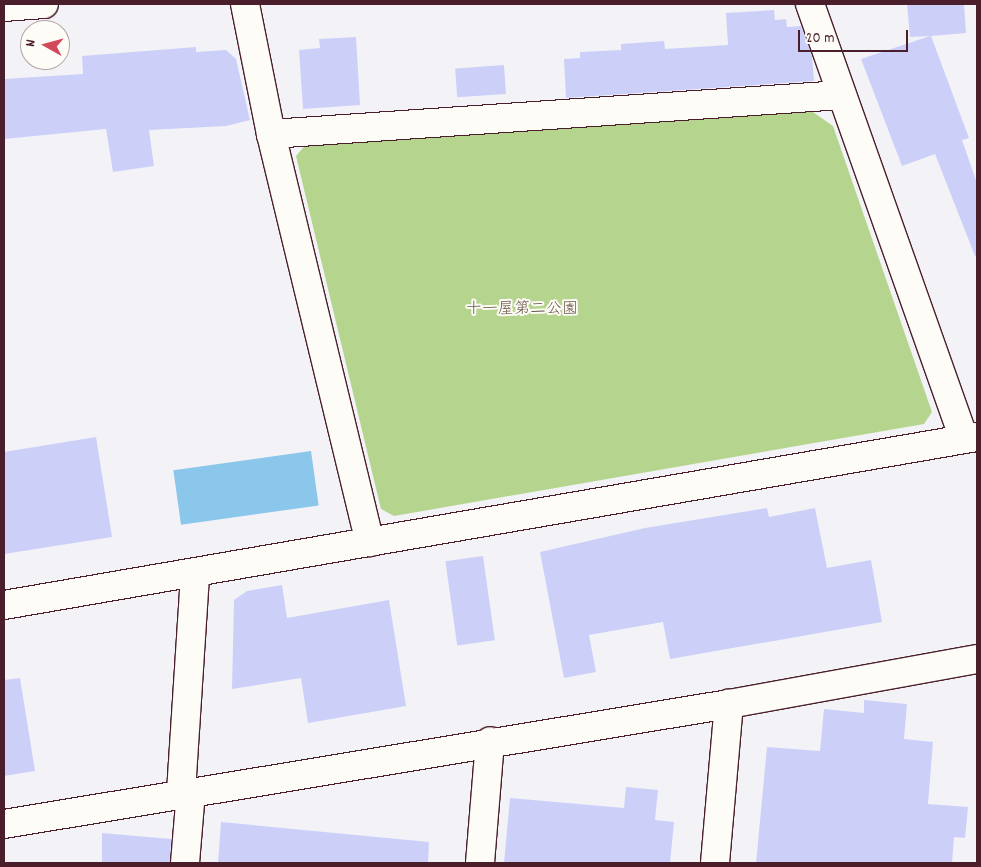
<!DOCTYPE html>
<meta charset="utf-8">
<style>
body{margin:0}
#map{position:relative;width:981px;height:867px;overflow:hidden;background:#f3f3f7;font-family:Dekko,"Klee One",sans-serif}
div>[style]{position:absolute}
.green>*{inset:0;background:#b5d58e}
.water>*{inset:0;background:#8ac7eb;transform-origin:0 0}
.building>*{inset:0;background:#ccd0f9;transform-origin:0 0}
.roads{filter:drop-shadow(1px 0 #4a1f2b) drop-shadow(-1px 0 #4a1f2b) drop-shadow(0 1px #4a1f2b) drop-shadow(0 -1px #4a1f2b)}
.street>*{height:28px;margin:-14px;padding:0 14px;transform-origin:14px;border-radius:14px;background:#fdfcf7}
.secondary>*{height:28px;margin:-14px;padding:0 14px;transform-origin:14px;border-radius:14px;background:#fdfcf7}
span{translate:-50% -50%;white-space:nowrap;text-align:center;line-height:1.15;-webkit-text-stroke:4px #fdfcf7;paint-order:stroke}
.park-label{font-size:16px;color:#6a5649}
.frame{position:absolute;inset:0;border:5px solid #4a1f2b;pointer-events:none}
.north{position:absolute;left:20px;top:20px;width:50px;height:50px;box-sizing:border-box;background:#fdfcf7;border:1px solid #b5a4a5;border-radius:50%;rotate:277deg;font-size:14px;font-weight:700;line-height:20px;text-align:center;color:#4a1f2b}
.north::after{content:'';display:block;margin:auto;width:18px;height:22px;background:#d1495b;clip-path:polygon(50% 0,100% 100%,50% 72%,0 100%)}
.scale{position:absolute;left:798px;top:30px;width:110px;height:22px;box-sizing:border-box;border:2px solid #4a1f2b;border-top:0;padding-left:6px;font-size:15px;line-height:18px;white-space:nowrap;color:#4a1f2b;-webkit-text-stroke:4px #fdfcf7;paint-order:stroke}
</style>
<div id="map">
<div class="green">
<div style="clip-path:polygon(810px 110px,833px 126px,932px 412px,924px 424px,394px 516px,381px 509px,296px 156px,309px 141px)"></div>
</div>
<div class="water">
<div style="left:311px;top:451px;width:55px;height:139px;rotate:82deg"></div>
</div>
<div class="building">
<div style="clip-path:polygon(907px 4px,964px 4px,966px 33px,931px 36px,969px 138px,962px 140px,977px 183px,977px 256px,975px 256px,935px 154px,902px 166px,861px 59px,930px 36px,910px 37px)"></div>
<div style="clip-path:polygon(774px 10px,775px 20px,786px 19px,787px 27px,801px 26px,812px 56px,814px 81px,566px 98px,564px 59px,580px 58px,580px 52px,621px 50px,621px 44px,664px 41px,665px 49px,728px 45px,726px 13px)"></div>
<div style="clip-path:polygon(356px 37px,360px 105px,303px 109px,299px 50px,320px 48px,319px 39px)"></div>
<div style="clip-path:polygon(196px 47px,196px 52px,226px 50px,236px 59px,250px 120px,226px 126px,149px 130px,154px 166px,113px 172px,106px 129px,4px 139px,4px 79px,83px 74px,82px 56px)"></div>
<div style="left:504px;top:65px;width:29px;height:49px;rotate:86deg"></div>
<div style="clip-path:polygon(96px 437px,112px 537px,4px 554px,4px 452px)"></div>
<div style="clip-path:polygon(767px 508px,769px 517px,815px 508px,827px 568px,871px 560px,882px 622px,670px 659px,663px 622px,589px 635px,596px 672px,564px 678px,540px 552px,645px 528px)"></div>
<div style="left:483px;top:556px;width:85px;height:38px;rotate:82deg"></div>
<div style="clip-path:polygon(282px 585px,287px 618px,389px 600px,406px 706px,308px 723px,301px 678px,232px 689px,234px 600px,247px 591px)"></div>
<div style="clip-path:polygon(20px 678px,35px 771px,4px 776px,4px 680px)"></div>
<div style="clip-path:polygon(864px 700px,907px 704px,904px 739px,933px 742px,928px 804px,968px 807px,965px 838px,954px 837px,952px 863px,756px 863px,767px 747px,820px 751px,824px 709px,864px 713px)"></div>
<div style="clip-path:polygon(626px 787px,658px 790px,655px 820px,674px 822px,670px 863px,504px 863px,510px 798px,624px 808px)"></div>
<div style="clip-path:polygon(221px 822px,429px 842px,428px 863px,218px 863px)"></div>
<div style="clip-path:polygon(102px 833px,171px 839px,170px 863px,102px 863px)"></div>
</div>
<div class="roads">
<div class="street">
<div style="left:245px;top:4px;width:133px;rotate:78.7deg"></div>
<div style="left:271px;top:134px;width:420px;rotate:76.4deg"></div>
<div style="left:810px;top:4px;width:461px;rotate:70.5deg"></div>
<div style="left:271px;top:134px;width:572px;rotate:-3.91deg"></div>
<div style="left:4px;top:605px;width:987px;rotate:-9.8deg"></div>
<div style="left:181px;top:792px;width:218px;rotate:-86.3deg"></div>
<div style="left:4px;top:824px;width:735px;rotate:-9.4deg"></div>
<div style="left:729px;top:704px;width:252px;rotate:-10.3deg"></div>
<div style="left:185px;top:863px;width:72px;rotate:-85.2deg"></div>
<div style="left:480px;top:863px;width:122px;rotate:-85.3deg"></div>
<div style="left:715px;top:863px;width:160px;rotate:-85deg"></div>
</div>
<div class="secondary">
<div style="left:4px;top:7px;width:40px;rotate:-4.3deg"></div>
</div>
</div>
<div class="park-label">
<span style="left:522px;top:310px">十一屋第二公園</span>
</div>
<div class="frame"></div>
<div class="north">N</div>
<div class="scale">20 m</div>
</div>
